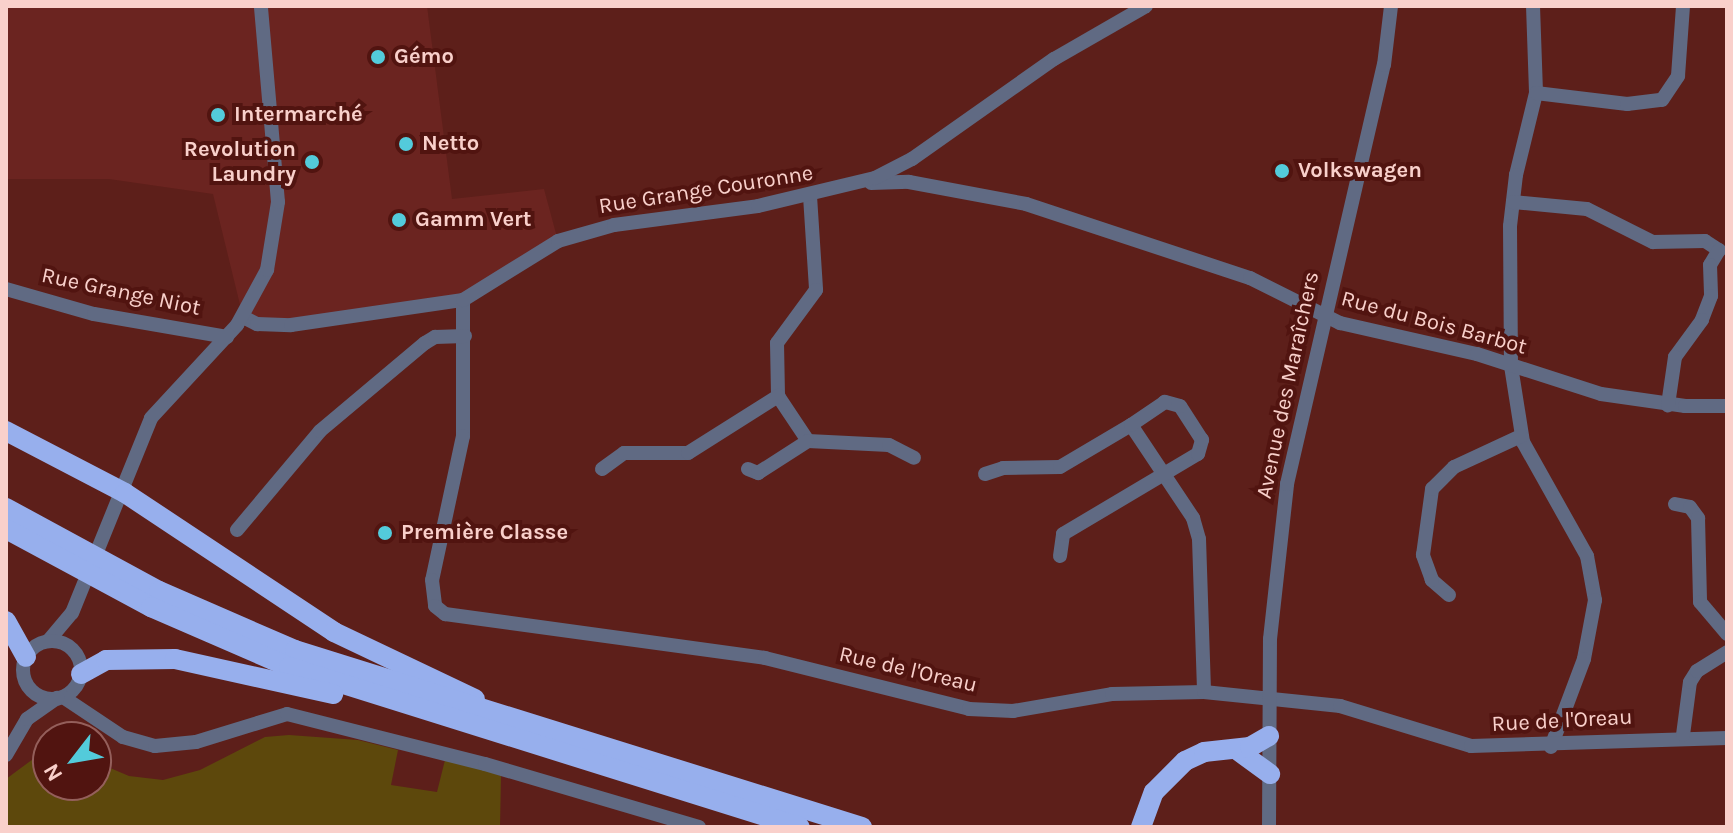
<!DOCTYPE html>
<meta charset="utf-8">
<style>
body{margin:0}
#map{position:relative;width:1733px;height:833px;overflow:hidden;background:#5d1f1a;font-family:Karla,sans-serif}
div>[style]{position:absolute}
.built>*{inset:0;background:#6b2420}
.green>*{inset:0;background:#5d480c}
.minor>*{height:14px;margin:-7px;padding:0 7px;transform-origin:7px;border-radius:7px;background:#606a83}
.minor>.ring{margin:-7px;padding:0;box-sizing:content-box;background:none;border:14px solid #606a83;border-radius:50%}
.highway>*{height:20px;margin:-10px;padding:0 10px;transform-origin:10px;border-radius:10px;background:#97afed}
.dots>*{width:22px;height:22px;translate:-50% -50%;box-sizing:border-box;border:4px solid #511410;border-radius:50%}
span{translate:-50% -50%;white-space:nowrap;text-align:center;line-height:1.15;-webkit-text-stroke:8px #511410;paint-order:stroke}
.poi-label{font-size:22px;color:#f9d0cb;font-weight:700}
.left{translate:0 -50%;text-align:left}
.right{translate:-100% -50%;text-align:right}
.street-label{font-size:22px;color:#f9d0cb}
.frame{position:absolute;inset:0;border:8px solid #f9d0cb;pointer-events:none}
.north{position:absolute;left:32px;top:721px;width:80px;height:80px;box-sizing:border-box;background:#511410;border:2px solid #945f5b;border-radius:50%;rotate:239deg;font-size:22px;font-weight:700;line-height:32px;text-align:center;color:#f9d0cb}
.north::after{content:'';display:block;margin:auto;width:28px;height:36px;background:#53cbdb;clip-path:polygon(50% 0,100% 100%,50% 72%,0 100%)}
</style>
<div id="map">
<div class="built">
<div style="clip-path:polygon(6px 6px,427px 6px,452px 199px,544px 189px,558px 241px,481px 294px,308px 323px,243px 317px,213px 194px,109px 179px,6px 179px)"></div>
</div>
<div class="green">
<div style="clip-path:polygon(289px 735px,358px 740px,398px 750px,391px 785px,437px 792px,446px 756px,501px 776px,500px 827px,6px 827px,6px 779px,48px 748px,48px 785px,96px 785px,96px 762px,129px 776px,163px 780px,200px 770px,265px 737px)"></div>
</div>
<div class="minor">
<div style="left:1533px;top:6px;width:87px;rotate:88deg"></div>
<div style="left:1536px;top:93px;width:84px;rotate:103.7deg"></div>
<div style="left:1516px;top:175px;width:51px;rotate:96.7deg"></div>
<div style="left:1510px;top:226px;width:140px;rotate:89.6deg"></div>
<div style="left:1511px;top:366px;width:77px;rotate:81deg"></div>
<div style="left:1523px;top:442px;width:131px;rotate:60.7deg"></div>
<div style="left:1587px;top:556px;width:45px;rotate:79.7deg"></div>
<div style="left:1595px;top:600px;width:60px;rotate:100.6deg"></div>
<div style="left:1584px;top:659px;width:94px;rotate:110.6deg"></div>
<div style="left:1536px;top:93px;width:92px;rotate:6.9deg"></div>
<div style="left:1627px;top:104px;width:35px;rotate:-7deg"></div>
<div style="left:1662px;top:100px;width:29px;rotate:-56deg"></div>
<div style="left:1678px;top:76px;width:70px;rotate:-85.9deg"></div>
<div style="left:871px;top:183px;width:38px;rotate:-2deg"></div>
<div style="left:909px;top:182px;width:119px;rotate:10.6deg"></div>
<div style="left:1026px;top:204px;width:236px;rotate:18.3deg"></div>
<div style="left:1250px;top:278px;width:101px;rotate:26.6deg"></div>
<div style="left:1340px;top:323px;width:140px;rotate:12.8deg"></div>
<div style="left:1477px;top:354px;width:130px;rotate:17.9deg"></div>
<div style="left:1601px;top:394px;width:85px;rotate:8.1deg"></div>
<div style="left:1685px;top:406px;width:42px"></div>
<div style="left:810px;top:196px;width:94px;rotate:86.3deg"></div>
<div style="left:816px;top:290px;width:66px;rotate:126.3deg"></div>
<div style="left:777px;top:343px;width:53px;rotate:88.9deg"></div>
<div style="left:778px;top:396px;width:54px;rotate:56.3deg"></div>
<div style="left:808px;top:441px;width:81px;rotate:2.8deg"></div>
<div style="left:889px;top:445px;width:28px;rotate:27deg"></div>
<div style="left:1513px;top:202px;width:74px;rotate:5.4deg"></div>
<div style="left:1587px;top:209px;width:74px;rotate:26.6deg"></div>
<div style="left:1653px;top:242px;width:52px;rotate:-1.1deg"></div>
<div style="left:1705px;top:241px;width:17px;rotate:33deg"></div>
<div style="left:1719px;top:250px;width:17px;rotate:121deg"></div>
<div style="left:1710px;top:265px;width:31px;rotate:88deg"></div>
<div style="left:1711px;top:296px;width:26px;rotate:111deg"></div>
<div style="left:1702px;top:320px;width:46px;rotate:126.1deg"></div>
<div style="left:1675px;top:357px;width:49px;rotate:98.3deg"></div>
<div style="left:6px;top:289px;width:91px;rotate:15.9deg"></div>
<div style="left:94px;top:314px;width:135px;rotate:9.8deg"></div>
<div style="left:463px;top:300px;width:136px;rotate:90deg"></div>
<div style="left:463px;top:436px;width:147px;rotate:102.1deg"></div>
<div style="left:432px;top:580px;width:26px;rotate:83deg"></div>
<div style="left:435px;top:606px;width:13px;rotate:39deg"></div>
<div style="left:445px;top:614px;width:323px;rotate:7.8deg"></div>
<div style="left:765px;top:658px;width:210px;rotate:14deg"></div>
<div style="left:969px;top:709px;width:44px;rotate:2.6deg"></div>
<div style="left:1013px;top:711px;width:100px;rotate:-9.7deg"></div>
<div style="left:1112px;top:694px;width:92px;rotate:-1.2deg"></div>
<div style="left:1204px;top:692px;width:137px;rotate:5.9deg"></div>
<div style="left:1340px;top:706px;width:137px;rotate:17deg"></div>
<div style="left:1471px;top:746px;width:256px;rotate:-1.8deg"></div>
<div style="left:243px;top:317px;width:16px;rotate:27deg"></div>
<div style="left:257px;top:324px;width:34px;rotate:2deg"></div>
<div style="left:291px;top:325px;width:174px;rotate:-8.3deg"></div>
<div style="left:463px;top:300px;width:112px;rotate:-31.8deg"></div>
<div style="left:558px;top:241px;width:58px;rotate:-15.9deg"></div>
<div style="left:614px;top:225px;width:145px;rotate:-7.5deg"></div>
<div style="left:758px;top:206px;width:120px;rotate:-13.5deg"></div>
<div style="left:875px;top:178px;width:42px;rotate:-27.2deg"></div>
<div style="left:912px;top:159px;width:174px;rotate:-35.2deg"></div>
<div style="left:1054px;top:59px;width:106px;rotate:-29.9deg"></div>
<div style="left:602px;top:469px;width:27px;rotate:-36deg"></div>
<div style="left:624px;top:453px;width:64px"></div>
<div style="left:688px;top:453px;width:107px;rotate:-32.3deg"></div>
<div style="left:748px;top:469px;width:11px;rotate:22deg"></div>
<div style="left:758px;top:473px;width:59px;rotate:-32.6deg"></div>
<div style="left:985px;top:474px;width:19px;rotate:-18deg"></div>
<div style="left:1003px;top:468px;width:57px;rotate:-1deg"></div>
<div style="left:1060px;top:467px;width:82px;rotate:-30.6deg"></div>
<div style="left:1131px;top:425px;width:112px;rotate:56.3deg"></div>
<div style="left:1193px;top:518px;width:22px;rotate:74deg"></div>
<div style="left:1199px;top:539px;width:153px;rotate:88.1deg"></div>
<div style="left:1675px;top:504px;width:15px;rotate:11deg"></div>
<div style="left:1690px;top:507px;width:14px;rotate:54deg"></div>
<div style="left:1698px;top:518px;width:84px;rotate:88.6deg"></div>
<div style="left:1700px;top:602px;width:42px;rotate:49.8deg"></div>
<div style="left:237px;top:530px;width:129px;rotate:-50deg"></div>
<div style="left:320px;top:431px;width:137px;rotate:-40deg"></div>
<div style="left:425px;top:343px;width:12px;rotate:-31deg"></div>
<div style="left:435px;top:337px;width:30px;rotate:-2deg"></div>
<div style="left:1060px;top:556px;width:22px;rotate:-82deg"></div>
<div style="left:1063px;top:534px;width:157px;rotate:-30.7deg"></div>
<div style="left:1198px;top:454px;width:15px;rotate:-74deg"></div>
<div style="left:1202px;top:440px;width:40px;rotate:-122.9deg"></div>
<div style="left:1180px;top:406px;width:16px;rotate:-165deg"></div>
<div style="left:1165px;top:402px;width:41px;rotate:145.9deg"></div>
<div style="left:1449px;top:595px;width:23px;rotate:-139deg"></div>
<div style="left:1432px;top:580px;width:27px;rotate:-110deg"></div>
<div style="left:1423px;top:555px;width:67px;rotate:-82.2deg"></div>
<div style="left:1432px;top:489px;width:31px;rotate:-45deg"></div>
<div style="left:1454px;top:467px;width:74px;rotate:-24.8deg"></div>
<div style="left:49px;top:640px;width:35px;rotate:-50deg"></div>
<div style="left:72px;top:613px;width:210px;rotate:-67.9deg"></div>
<div style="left:151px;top:418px;width:127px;rotate:-47.2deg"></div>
<div style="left:237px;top:325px;width:63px;rotate:-61.4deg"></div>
<div style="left:267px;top:270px;width:69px;rotate:-80.8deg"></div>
<div style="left:278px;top:202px;width:195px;rotate:-95deg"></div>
<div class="ring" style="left:23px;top:641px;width:44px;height:44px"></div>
<div style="left:63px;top:697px;width:72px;rotate:33.7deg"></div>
<div style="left:123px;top:737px;width:33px;rotate:16deg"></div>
<div style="left:155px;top:746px;width:41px;rotate:-5.6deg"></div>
<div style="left:196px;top:742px;width:95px;rotate:-17.1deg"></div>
<div style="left:287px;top:714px;width:204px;rotate:14.2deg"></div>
<div style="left:485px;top:764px;width:223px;rotate:16.4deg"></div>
<div style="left:1683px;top:735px;width:53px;rotate:-82.5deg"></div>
<div style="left:1690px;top:682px;width:13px;rotate:-58deg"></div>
<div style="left:1697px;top:671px;width:36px;rotate:-32deg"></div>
<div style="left:6px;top:755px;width:42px;rotate:-59.7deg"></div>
<div style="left:27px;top:719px;width:37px;rotate:-35deg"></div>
<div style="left:1269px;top:827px;width:188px;rotate:-89.7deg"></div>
<div style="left:1270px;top:639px;width:156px;rotate:-83.7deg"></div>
<div style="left:1287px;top:484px;width:430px;rotate:-77deg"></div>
<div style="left:1384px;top:65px;width:59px;rotate:-83.2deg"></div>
</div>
<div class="highway">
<div style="left:6px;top:431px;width:134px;rotate:27.5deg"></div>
<div style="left:125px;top:493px;width:251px;rotate:33.6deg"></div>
<div style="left:334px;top:632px;width:156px;rotate:25.4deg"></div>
<div style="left:6px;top:508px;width:174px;rotate:28.5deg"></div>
<div style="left:159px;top:591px;width:148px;rotate:23.5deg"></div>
<div style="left:295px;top:650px;width:594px;rotate:17.34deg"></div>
<div style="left:6px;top:529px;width:165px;rotate:28.3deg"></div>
<div style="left:151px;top:607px;width:150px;rotate:23.5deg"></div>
<div style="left:289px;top:667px;width:535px;rotate:17.39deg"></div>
<div style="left:6px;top:621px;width:41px;rotate:60.9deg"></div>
<div style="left:81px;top:674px;width:29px;rotate:-29deg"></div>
<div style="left:106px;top:660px;width:69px;rotate:-0.8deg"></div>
<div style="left:175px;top:659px;width:162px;rotate:12.5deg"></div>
<div style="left:1237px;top:750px;width:41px;rotate:36deg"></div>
<div style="left:1141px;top:827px;width:37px;rotate:-70deg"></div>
<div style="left:1154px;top:792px;width:44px;rotate:-45deg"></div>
<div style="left:1185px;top:761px;width:21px;rotate:-25deg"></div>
<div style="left:1204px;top:752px;width:46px;rotate:-6.2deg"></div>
<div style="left:1250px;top:747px;width:22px;rotate:-30deg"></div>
</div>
<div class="dots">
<div style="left:378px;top:57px;background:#53cbdb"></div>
<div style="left:218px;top:115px;background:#53cbdb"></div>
<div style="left:406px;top:144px;background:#53cbdb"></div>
<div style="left:312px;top:162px;background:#53cbdb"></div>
<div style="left:1282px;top:171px;background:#53cbdb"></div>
<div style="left:399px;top:220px;background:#53cbdb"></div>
<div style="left:385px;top:533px;background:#53cbdb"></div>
</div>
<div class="poi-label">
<span class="left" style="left:394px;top:57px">Gémo</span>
<span class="left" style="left:234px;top:115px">Intermarché</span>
<span class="left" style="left:422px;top:144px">Netto</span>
<span class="right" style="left:296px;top:162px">Revolution<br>Laundry</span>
<span class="left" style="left:1298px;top:171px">Volkswagen</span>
<span class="left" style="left:415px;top:220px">Gamm Vert</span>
<span class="left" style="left:401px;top:533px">Première Classe</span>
</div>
<div class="street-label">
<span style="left:706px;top:190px;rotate:-9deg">Rue Grange Couronne</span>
<span style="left:121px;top:292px;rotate:12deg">Rue Grange Niot</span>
<span style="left:1434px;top:323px;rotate:15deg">Rue du Bois Barbot</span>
<span style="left:1288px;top:385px;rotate:-78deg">Avenue des Maraîchers</span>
<span style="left:908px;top:670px;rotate:13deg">Rue de l'Oreau</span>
<span style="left:1562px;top:721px;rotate:-3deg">Rue de l'Oreau</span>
</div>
<div class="frame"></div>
<div class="north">N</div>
</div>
